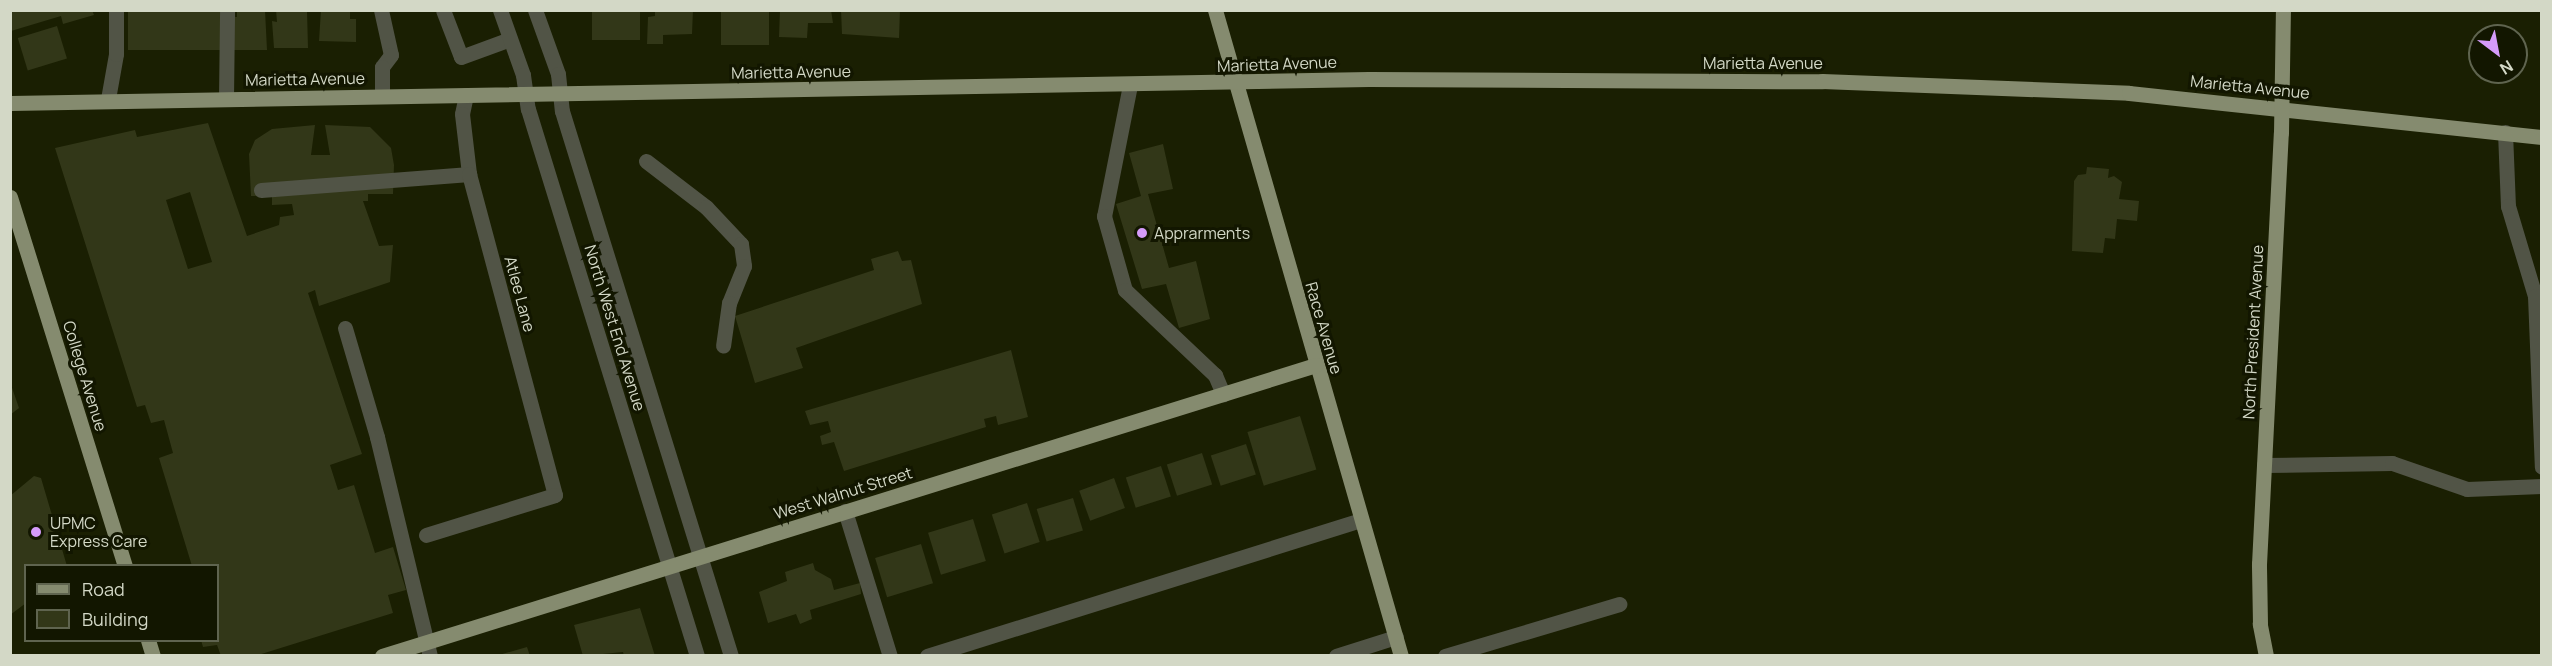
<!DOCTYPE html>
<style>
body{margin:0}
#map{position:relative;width:2552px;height:666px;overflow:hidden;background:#1a1f02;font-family:Manrope,sans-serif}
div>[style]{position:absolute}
.building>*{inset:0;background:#323718;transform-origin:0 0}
.minor>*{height:15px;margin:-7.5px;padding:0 7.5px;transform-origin:7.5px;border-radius:7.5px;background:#515446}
.major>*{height:15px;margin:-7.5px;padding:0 7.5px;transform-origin:7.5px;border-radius:7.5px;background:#858b6f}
.dots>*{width:16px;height:16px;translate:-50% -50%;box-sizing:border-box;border:3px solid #121600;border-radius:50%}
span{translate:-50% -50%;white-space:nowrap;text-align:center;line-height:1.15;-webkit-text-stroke:6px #121600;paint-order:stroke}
.street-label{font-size:16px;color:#d3d8c6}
.poi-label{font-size:16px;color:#d3d8c6}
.left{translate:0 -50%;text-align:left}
.frame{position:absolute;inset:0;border:12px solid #d3d8c6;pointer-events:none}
.legend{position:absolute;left:24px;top:564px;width:195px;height:78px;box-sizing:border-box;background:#121600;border:2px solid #5f644f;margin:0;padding:8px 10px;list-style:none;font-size:18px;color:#d3d8c6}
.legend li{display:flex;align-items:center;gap:12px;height:30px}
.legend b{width:30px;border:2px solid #5f644f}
.north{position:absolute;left:2468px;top:24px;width:60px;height:60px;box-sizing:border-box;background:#121600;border:2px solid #5f644f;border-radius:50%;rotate:148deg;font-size:16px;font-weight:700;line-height:24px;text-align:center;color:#d3d8c6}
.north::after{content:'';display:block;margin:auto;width:21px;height:27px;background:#d59bfa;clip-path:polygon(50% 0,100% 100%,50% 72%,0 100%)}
</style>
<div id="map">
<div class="building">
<div style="clip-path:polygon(10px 10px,92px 10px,94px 15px,63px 24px,61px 16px,11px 31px)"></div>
<div style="left:128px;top:10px;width:92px;height:40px"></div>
<div style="clip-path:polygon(237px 10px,265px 10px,267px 50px,234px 50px,233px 17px,237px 17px)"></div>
<div style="clip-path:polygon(276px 10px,307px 10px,308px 48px,274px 48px,272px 21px,277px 22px)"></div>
<div style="clip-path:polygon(321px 10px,350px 10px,350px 19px,356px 19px,356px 42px,319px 41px)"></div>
<div style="left:592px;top:10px;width:48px;height:30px"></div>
<div style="clip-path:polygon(655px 10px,693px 10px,692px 34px,663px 35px,663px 44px,647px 44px,648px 17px,655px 16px)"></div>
<div style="left:721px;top:10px;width:48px;height:35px"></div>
<div style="clip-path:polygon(780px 10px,831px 10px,833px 23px,808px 23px,807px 38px,779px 37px)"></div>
<div style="clip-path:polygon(841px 10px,900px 10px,899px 38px,842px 34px)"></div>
<div style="left:57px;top:26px;width:34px;height:41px;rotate:73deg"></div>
<div style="clip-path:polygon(evenodd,208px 123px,247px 236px,279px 225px,280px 217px,294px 215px,292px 204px,272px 205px,272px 196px,251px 196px,249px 154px,255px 140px,272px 129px,315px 125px,311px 155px,330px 155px,325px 125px,370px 127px,391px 148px,394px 165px,393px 194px,368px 194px,368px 201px,363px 201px,379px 246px,393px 245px,390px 282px,319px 306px,315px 290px,308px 293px,362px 454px,330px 465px,338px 490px,354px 485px,375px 553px,393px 547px,406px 590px,388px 595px,393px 613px,255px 656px,221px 656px,217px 645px,203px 647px,201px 640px,218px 640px,218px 566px,192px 566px,159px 458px,173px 453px,164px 420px,151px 423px,145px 405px,137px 407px,55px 148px,135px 130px,137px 137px,208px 123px,190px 192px,212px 262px,188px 269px,166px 200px,190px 192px)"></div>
<div style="clip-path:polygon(1163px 144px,1173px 189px,1148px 194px,1169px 268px,1196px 261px,1210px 319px,1179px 328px,1166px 284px,1142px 289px,1116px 204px,1141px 196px,1129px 153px)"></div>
<div style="clip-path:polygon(2087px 167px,2109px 169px,2108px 178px,2114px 176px,2122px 182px,2119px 199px,2139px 201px,2137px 221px,2117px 219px,2115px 239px,2105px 238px,2103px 253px,2072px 251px,2074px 181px,2078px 175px,2086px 174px)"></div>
<div style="clip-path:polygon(898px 251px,902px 261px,911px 260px,922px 304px,796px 348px,803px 368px,755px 383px,735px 316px,874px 270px,871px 259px)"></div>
<div style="clip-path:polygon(1011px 350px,1028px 417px,998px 425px,996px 416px,984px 419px,986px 427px,844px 471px,834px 442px,822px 445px,820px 436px,831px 432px,828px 421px,810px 425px,805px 411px)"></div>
<div style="clip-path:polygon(10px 382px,19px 408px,10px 415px)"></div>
<div style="left:1300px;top:416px;width:56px;height:55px;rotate:73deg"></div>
<div style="left:1246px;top:444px;width:32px;height:37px;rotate:72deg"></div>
<div style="left:1202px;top:453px;width:33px;height:37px;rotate:72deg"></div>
<div style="left:1161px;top:466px;width:32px;height:37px;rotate:72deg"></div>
<div style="clip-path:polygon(34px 476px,41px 478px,67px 566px,26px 566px,26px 603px,10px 615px,10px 496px)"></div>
<div style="left:1114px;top:478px;width:32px;height:37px;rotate:70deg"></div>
<div style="left:1073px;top:498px;width:34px;height:38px;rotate:73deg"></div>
<div style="left:1027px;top:503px;width:41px;height:37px;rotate:72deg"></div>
<div style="left:973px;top:519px;width:44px;height:47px;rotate:73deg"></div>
<div style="left:921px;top:544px;width:41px;height:48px;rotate:73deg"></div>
<div style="clip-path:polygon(813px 563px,815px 570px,831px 579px,834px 590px,860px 583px,861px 594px,810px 610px,812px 619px,800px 624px,796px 614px,768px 623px,759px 592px,787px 581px,785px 572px)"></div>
<div style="clip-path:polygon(640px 608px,655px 656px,624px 656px,623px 652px,583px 656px,574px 625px)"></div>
<div style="clip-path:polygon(527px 647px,530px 656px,499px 656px,499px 655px)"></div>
</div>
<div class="minor">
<div style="left:381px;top:10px;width:46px;rotate:77.5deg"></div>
<div style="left:391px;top:55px;width:15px;rotate:127deg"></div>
<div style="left:382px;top:67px;width:29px;rotate:90deg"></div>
<div style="left:443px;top:10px;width:50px;rotate:69deg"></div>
<div style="left:461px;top:57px;width:52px;rotate:-20.2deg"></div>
<div style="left:500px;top:10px;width:69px;rotate:70.5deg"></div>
<div style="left:523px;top:75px;width:34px;rotate:82deg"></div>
<div style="left:528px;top:109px;width:573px;rotate:72.83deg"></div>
<div style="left:535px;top:10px;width:68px;rotate:70.2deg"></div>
<div style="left:558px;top:74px;width:37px;rotate:84deg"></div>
<div style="left:562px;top:111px;width:571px;rotate:72.77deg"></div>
<div style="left:1130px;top:85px;width:134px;rotate:101.2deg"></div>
<div style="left:1104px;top:216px;width:77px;rotate:74.2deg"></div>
<div style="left:1125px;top:290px;width:124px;rotate:43.4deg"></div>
<div style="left:1215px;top:375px;width:21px;rotate:67deg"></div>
<div style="left:466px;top:95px;width:19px;rotate:102deg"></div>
<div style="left:462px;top:114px;width:60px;rotate:83.3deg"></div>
<div style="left:226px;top:98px;width:88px;rotate:-89.3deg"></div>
<div style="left:108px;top:99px;width:46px;rotate:-79.9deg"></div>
<div style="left:116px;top:54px;width:44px;rotate:-90deg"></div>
<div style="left:2505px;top:132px;width:74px;rotate:87.7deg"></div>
<div style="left:2508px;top:206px;width:94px;rotate:73.3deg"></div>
<div style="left:2535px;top:296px;width:171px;rotate:87.7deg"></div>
<div style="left:646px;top:161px;width:76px;rotate:37.5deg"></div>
<div style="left:706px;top:207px;width:51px;rotate:46.6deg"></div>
<div style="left:741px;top:244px;width:22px;rotate:82deg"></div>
<div style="left:744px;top:266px;width:40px;rotate:112deg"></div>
<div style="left:729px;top:303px;width:43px;rotate:97.9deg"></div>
<div style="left:261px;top:190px;width:209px;rotate:-4.4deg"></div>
<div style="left:469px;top:174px;width:332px;rotate:75deg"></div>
<div style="left:555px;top:495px;width:135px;rotate:162.8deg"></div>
<div style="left:345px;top:328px;width:114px;rotate:73.6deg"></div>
<div style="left:377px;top:437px;width:225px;rotate:76.4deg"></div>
<div style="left:2264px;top:465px;width:128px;rotate:-0.9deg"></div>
<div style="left:2392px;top:463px;width:79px;rotate:19.1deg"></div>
<div style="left:2467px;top:489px;width:75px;rotate:-2.3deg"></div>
<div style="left:845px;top:511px;width:152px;rotate:72.8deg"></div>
<div style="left:927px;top:656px;width:455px;rotate:-17.4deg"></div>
<div style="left:1336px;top:656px;width:63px;rotate:-17.6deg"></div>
<div style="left:1445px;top:656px;width:182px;rotate:-16.6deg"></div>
</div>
<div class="major">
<div style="left:1215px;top:10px;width:672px;rotate:73.94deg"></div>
<div style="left:10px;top:103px;width:1359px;rotate:-1.01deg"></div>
<div style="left:1369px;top:79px;width:453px;rotate:0.3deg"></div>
<div style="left:1822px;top:81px;width:307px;rotate:2.2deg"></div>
<div style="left:2129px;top:93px;width:415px;rotate:6.1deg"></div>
<div style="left:10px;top:197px;width:387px;rotate:72.7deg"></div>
<div style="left:148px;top:640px;width:17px;rotate:73deg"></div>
<div style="left:382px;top:656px;width:978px;rotate:-17.31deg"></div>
<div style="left:2266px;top:656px;width:33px;rotate:-101deg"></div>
<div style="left:2260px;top:624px;width:60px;rotate:-91deg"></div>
<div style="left:2259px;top:564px;width:432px;rotate:-87.1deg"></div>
<div style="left:2281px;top:133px;width:123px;rotate:-89.1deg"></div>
</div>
<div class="dots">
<div style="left:1142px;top:233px;background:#d59bfa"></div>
<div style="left:36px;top:532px;background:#d59bfa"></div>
</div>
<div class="street-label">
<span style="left:1763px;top:63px">Marietta Avenue</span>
<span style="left:1277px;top:64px;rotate:-2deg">Marietta Avenue</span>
<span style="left:791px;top:72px;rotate:-1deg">Marietta Avenue</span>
<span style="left:305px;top:79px;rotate:-1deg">Marietta Avenue</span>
<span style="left:2250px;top:87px;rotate:6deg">Marietta Avenue</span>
<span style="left:520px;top:294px;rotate:75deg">Atlee Lane</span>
<span style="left:615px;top:328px;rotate:73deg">North West End Avenue</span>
<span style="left:1324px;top:328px;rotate:74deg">Race Avenue</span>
<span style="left:2253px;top:332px;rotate:-87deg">North President Avenue</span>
<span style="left:85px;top:376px;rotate:73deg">College Avenue</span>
<span style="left:843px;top:493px;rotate:-17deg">West Walnut Street</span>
</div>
<div class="poi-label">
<span class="left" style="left:1154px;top:233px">Apprarments</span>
<span class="left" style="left:50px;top:532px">UPMC<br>Express Care</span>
</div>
<div class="frame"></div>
<ul class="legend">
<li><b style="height:8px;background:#858b6f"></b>Road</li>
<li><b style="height:16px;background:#323718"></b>Building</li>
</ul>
<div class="north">N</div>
</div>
